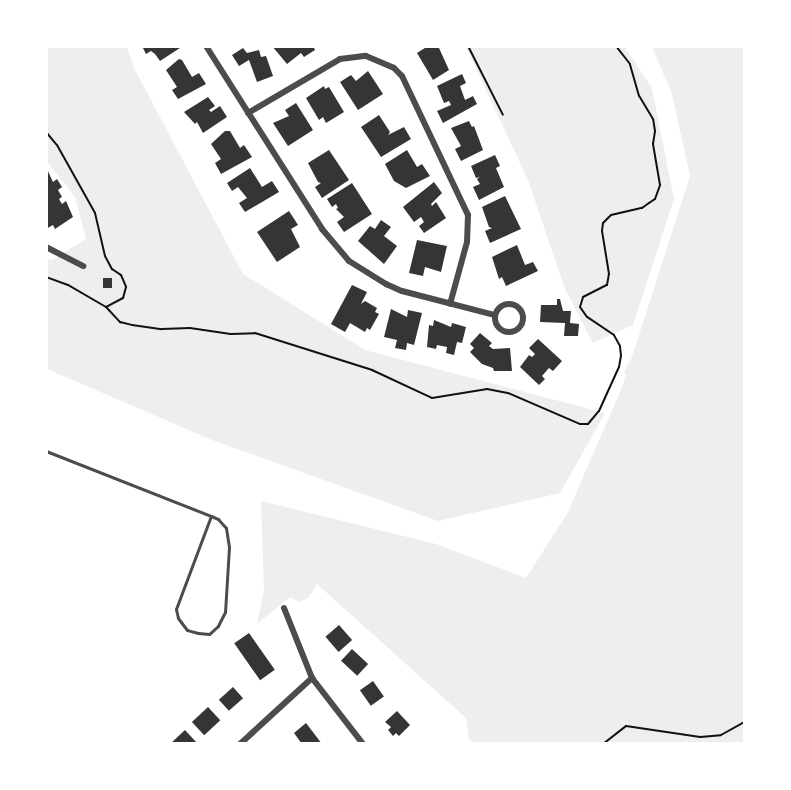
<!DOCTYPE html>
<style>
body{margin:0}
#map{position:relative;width:791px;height:790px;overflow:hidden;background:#fff;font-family:"Golos Text",sans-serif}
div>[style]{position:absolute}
.green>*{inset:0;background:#eee}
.building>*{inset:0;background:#353535;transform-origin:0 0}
.path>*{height:2px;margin:-1px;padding:0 1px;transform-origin:1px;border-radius:1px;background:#111}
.service>*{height:3px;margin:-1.5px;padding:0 1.5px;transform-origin:1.5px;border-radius:1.5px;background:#4c4c4c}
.minor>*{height:6px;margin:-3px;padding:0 3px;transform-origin:3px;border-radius:3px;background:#4c4c4c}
.minor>.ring{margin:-3px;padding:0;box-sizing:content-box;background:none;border:6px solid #4c4c4c;border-radius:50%}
span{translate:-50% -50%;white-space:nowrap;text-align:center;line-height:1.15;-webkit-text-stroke:6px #fff;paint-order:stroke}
.frame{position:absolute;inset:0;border:48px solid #fff;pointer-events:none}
</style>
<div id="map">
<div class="green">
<div style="clip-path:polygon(47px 47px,127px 47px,134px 68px,243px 274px,365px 350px,605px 413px,560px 493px,438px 521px,212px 440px,47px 369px,47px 259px,52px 260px,86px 239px,75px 197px,47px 162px)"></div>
<div style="clip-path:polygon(466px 47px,625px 47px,652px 88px,674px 199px,633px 325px,593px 343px,565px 289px,528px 180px)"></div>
<div style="clip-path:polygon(652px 47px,744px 47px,744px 743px,474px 743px,469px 739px,466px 718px,317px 584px,308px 598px,299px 602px,290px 597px,257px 624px,264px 590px,261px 501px,436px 544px,526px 578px,567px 514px,623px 385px,626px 374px,624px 372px,632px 357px,690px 176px,672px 94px)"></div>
</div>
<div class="building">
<div style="clip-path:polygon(142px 46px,183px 46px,160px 61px,155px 54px,151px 51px,146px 54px)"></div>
<div style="clip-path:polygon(272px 46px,313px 46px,315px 50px,304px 57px,301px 53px,287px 64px)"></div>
<div style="clip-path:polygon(428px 46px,439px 48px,449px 70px,433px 80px,417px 53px)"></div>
<div style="clip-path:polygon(243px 48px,247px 53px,259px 50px,261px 57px,266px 56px,273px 76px,257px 82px,249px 60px,239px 66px,232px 55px)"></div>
<div style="clip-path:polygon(179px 59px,182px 60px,192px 77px,199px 73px,206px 84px,178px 99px,172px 90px,177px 87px,166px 70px)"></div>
<div style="clip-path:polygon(368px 71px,383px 94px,358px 110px,340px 82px,351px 75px,356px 81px)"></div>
<div style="clip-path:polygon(462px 74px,466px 83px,460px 86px,465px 100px,473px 96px,477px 104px,443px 123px,437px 111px,451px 105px,449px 101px,444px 103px,437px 86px)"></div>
<div style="clip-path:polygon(324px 86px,325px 89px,329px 87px,344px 112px,326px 123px,323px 117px,319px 120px,306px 98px)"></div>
<div style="clip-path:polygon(208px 97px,215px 106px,209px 110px,211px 112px,220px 106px,227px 117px,203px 133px,197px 122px,195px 124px,184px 112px)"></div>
<div style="clip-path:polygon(296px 103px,313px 130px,288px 146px,273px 123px,289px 116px,285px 110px)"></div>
<div style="clip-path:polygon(379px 115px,390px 132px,388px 135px,404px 127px,411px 139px,381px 157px,361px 127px)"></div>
<div style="clip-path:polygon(469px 121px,472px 127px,474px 126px,483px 150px,461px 161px,455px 149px,461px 146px,451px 128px)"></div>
<div style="clip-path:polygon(225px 131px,230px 131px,240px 148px,244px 145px,252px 157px,221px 174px,215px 163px,221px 159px,211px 144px)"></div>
<div style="clip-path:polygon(329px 150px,349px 180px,322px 198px,315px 187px,321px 183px,318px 182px,308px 163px)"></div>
<div style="clip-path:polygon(407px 150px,417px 167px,422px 164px,430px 176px,406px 188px,394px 181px,385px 164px)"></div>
<div style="clip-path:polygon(495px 155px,500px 166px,496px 168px,504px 187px,479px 200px,473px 187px,480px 184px,477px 179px,480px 177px,476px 178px,471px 166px)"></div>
<div style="clip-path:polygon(46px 167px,53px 182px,57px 179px,62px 187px,58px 190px,62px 197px,59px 199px,62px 204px,66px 201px,73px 217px,55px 229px,53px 225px,46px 229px)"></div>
<div style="clip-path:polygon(250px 168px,262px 187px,272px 181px,279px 192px,245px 212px,239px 203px,247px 198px,238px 187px,232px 191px,227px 183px)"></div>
<div style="clip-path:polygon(434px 182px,442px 193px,431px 204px,432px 206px,436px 202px,446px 218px,424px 233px,419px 226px,424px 222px,421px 217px,414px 222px,403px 207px)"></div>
<div style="clip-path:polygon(352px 183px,372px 214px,344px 232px,337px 222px,344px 217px,336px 209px,338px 208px,336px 204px,332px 207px,327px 199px)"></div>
<div style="clip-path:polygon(505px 196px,521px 229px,490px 243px,485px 231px,492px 228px,489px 227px,482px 207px)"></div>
<div style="clip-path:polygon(289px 211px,298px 225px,291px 229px,300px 247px,277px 262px,257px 232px)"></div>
<div style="clip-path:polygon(381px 220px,391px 227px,384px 236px,397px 246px,384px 264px,358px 241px,370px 226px,375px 229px)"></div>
<div style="clip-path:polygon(417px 240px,447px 246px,441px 272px,425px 267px,423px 276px,409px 273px)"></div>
<div style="clip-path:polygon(517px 245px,525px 265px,533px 262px,538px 271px,506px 286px,502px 277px,499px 279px,492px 257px)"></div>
<div style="left:103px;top:278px;width:9px;height:10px"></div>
<div style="clip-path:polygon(352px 285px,367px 292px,361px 304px,365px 301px,377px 308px,375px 312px,379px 314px,370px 330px,367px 328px,365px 332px,350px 323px,345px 332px,331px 324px)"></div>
<div style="clip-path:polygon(557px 299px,560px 299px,563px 311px,571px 311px,570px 323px,579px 324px,578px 336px,564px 336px,565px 323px,540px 322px,541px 305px,557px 305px)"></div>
<div style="clip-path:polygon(391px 309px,407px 317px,408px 310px,422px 313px,414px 345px,407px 343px,406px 350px,395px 348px,397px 340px,384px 337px)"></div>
<div style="clip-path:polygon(434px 320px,451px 327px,452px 323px,466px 327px,462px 343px,457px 342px,454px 355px,446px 353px,447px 347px,437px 345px,436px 349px,427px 347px,429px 325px,433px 326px)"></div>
<div style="clip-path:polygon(480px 333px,492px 343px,489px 346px,493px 349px,510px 348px,512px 371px,494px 371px,493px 368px,482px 364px,470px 352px,474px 348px,470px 344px)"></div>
<div style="clip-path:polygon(538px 339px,562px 361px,553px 371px,549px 368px,542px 376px,545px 379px,539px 385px,520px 367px,529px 355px,532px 357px,535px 354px,529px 348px)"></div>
<div style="left:339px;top:625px;width:20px;height:18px;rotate:49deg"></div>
<div style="left:249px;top:633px;width:45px;height:18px;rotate:55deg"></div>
<div style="left:352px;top:649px;width:22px;height:16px;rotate:43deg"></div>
<div style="left:373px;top:681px;width:19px;height:16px;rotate:55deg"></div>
<div style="left:233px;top:687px;width:15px;height:19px;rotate:48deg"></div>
<div style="left:208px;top:707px;width:18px;height:22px;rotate:47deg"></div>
<div style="clip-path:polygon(397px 711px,410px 725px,399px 736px,396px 733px,393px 736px,388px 730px,391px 727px,385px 722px)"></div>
<div style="clip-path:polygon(306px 723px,322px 744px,302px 744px,294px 733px)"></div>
<div style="clip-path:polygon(185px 730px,196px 742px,194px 744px,170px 744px)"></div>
</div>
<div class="path">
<div style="left:468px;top:46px;width:77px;rotate:63.1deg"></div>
<div style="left:46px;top:132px;width:17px;rotate:50deg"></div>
<div style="left:57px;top:145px;width:78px;rotate:60.8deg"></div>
<div style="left:95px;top:213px;width:44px;rotate:76.9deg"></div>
<div style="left:105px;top:256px;width:15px;rotate:62deg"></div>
<div style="left:112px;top:269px;width:11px;rotate:34deg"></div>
<div style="left:121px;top:275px;width:13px;rotate:67deg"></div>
<div style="left:126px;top:287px;width:11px;rotate:105deg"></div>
<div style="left:123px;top:298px;width:19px;rotate:152deg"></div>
<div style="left:106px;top:307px;width:44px;rotate:-149.9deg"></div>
<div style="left:68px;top:285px;width:23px;rotate:-160deg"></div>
<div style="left:106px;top:307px;width:21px;rotate:47deg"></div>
<div style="left:120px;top:322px;width:12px;rotate:14deg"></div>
<div style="left:132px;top:325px;width:30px;rotate:8deg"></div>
<div style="left:162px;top:329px;width:28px;rotate:-2deg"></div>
<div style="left:190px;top:328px;width:41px;rotate:8.3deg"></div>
<div style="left:231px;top:334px;width:24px;rotate:-2deg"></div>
<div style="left:255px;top:333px;width:123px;rotate:17.5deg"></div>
<div style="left:372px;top:370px;width:66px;rotate:25deg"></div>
<div style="left:432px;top:398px;width:56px;rotate:-9.3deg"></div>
<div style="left:487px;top:389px;width:21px;rotate:11deg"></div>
<div style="left:508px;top:393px;width:78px;rotate:23.3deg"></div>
<div style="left:580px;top:424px;width:8px"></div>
<div style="left:588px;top:424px;width:17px;rotate:-50deg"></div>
<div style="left:599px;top:411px;width:48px;rotate:-65.6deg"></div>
<div style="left:619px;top:367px;width:11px;rotate:-80deg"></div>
<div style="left:621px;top:356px;width:10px;rotate:-96deg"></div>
<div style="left:620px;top:346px;width:13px;rotate:-119deg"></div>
<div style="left:614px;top:335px;width:32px;rotate:-146deg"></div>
<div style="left:587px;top:317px;width:12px;rotate:-125deg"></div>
<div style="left:580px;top:307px;width:10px;rotate:-73deg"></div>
<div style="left:583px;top:297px;width:27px;rotate:-27deg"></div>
<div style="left:607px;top:285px;width:11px;rotate:-80deg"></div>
<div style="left:609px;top:274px;width:44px;rotate:-99.2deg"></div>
<div style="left:602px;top:231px;width:8px;rotate:-83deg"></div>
<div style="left:603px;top:223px;width:11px;rotate:-45deg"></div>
<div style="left:611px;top:215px;width:32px;rotate:-13deg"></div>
<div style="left:642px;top:208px;width:9px;rotate:-36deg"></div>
<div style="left:649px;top:203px;width:7px;rotate:-34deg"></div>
<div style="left:655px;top:199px;width:15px;rotate:-70deg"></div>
<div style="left:660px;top:185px;width:42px;rotate:-99.7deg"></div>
<div style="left:653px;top:144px;width:13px;rotate:-81deg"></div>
<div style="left:655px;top:131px;width:12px;rotate:-99deg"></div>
<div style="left:653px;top:119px;width:27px;rotate:-121deg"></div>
<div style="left:639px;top:96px;width:33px;rotate:-106deg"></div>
<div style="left:630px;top:64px;width:23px;rotate:-128deg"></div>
<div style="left:603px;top:744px;width:29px;rotate:-38deg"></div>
<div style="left:626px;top:726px;width:75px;rotate:8.5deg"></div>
<div style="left:700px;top:737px;width:21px;rotate:-5deg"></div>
<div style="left:721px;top:735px;width:26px;rotate:-29deg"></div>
</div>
<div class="service">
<div style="left:46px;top:451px;width:177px;rotate:21.5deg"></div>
<div style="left:211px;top:516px;width:8px;rotate:23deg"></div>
<div style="left:218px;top:519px;width:12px;rotate:48deg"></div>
<div style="left:226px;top:528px;width:19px;rotate:81deg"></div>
<div style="left:229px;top:547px;width:65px;rotate:93.5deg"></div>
<div style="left:225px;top:612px;width:16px;rotate:117deg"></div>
<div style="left:218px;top:626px;width:12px;rotate:138deg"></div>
<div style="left:209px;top:634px;width:11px;rotate:-175deg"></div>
<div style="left:198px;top:633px;width:11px;rotate:-165deg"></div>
<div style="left:187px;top:630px;width:15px;rotate:-127deg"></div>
<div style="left:178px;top:618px;width:9px;rotate:-103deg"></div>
<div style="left:176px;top:609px;width:99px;rotate:-69.4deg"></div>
</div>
<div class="minor">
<div style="left:206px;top:46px;width:217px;rotate:57.6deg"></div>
<div style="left:322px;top:229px;width:42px;rotate:49.8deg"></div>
<div style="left:349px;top:261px;width:44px;rotate:31.9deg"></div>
<div style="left:386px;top:284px;width:17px;rotate:24deg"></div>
<div style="left:402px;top:291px;width:96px;rotate:14.5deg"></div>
<div style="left:248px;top:113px;width:107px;rotate:-30.4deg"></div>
<div style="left:340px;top:59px;width:26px;rotate:-7deg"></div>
<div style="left:366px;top:56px;width:30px;rotate:23deg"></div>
<div style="left:394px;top:68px;width:11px;rotate:45deg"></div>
<div style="left:402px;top:76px;width:154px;rotate:64.6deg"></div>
<div style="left:468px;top:215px;width:27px;rotate:92deg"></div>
<div style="left:467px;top:242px;width:64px;rotate:105.3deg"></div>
<div style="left:46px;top:247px;width:42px;rotate:27.2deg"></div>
<div class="ring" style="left:495px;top:304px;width:22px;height:22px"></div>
<div style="left:284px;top:608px;width:75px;rotate:68.2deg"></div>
<div style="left:312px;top:678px;width:83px;rotate:52.3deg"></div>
<div style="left:240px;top:744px;width:98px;rotate:-42.5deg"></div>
</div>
<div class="frame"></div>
</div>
